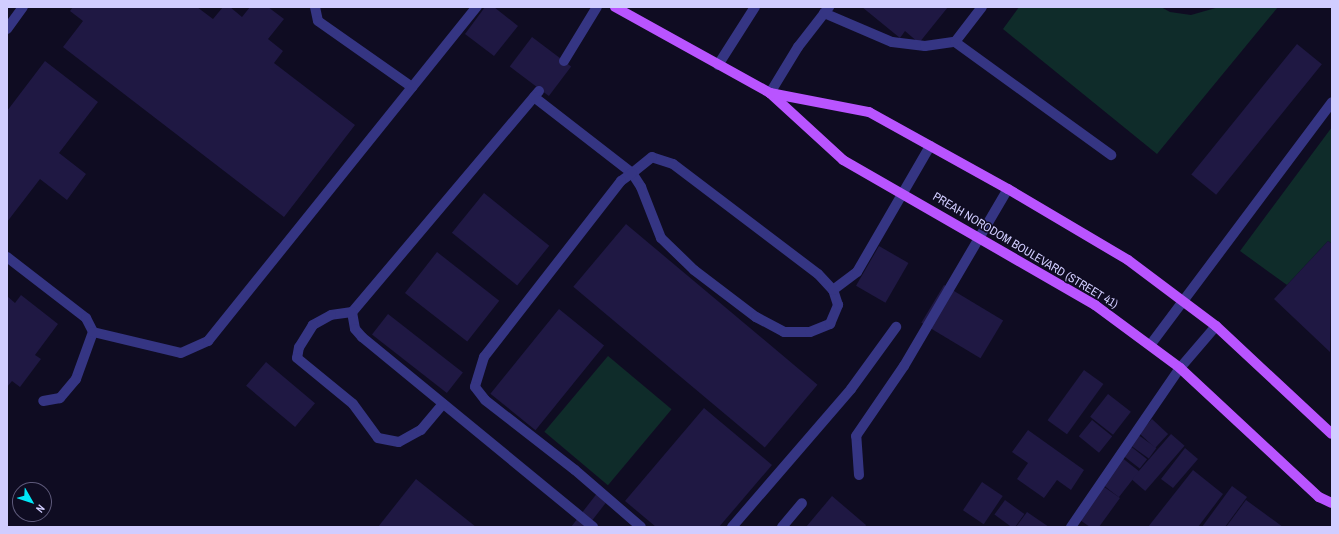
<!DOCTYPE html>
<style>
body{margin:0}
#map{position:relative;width:1339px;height:534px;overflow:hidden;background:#0f0c22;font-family:"Archivo Narrow",sans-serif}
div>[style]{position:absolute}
.green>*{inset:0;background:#0f2c2a;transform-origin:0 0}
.building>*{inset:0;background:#1f1843;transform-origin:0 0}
.service>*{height:10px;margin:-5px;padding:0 5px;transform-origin:5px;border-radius:5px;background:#353583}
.primary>*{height:10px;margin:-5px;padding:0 5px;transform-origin:5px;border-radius:5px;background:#b954ff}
span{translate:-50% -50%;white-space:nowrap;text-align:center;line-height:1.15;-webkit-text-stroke:3px #0f0c22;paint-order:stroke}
.street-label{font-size:12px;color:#d1cdff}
.frame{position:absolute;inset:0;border:8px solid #d1cdff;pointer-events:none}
.north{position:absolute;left:12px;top:482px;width:40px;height:40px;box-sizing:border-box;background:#0f0c22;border:1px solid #5d597a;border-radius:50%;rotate:129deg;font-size:11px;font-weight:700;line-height:16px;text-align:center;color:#d1cdff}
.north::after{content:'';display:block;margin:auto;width:14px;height:18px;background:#00e8f8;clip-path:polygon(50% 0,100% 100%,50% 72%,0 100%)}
</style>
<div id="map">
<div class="green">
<div style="clip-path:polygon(1019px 7px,1161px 7px,1170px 12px,1191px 15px,1219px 7px,1278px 7px,1157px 154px,1003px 29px)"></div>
<div style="clip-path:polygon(1332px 127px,1332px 244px,1328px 241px,1287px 285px,1240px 251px)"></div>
<div style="left:608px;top:356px;width:83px;height:99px;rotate:40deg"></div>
</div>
<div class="building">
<div style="clip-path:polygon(73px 7px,197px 7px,213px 19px,223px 7px,230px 7px,242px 17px,250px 7px,268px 7px,284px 19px,268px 39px,283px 51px,274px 63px,355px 125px,284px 217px,63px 47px,83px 21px,70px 11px)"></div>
<div style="clip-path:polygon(485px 7px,494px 7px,518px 26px,494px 56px,465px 34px)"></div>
<div style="clip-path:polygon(862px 7px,948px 7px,919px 43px,905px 31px,900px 38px)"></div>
<div style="left:532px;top:37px;width:49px;height:37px;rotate:37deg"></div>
<div style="left:1297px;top:44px;width:32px;height:168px;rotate:39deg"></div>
<div style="clip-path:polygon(45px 61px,98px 102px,59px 153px,86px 174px,67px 200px,40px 179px,7px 222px,7px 111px)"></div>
<div style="left:484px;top:193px;width:84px;height:51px;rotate:39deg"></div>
<div style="left:626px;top:224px;width:250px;height:82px;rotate:40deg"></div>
<div style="clip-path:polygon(1328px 241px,1332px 244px,1330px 352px,1274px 299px)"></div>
<div style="left:879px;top:246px;width:34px;height:46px;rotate:30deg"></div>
<div style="left:437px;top:252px;width:79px;height:52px;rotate:38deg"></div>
<div style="left:944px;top:285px;width:69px;height:44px;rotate:31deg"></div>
<div style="clip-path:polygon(21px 295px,58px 324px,35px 355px,41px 359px,20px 387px,12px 381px,7px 387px,7px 296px,15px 303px)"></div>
<div style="left:559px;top:309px;width:58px;height:109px;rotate:39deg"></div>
<div style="left:388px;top:314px;width:95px;height:26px;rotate:38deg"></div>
<div style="left:266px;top:362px;width:64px;height:31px;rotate:40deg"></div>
<div style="left:1084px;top:370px;width:24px;height:62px;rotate:36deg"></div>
<div style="left:1108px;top:394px;width:29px;height:29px;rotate:38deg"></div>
<div style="clip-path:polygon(704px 408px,772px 465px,719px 527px,656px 527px,625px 501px)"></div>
<div style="left:1152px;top:419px;width:22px;height:19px;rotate:43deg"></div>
<div style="left:1092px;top:420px;width:26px;height:21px;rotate:39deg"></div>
<div style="clip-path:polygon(1028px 430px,1084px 470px,1071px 490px,1057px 480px,1044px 498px,1017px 479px,1028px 463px,1012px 452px)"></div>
<div style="left:1137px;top:434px;width:24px;height:13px;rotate:36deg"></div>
<div style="left:1171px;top:434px;width:18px;height:60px;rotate:41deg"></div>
<div style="left:1129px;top:445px;width:23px;height:12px;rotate:38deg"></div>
<div style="clip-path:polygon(1185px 448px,1198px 459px,1173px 488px,1161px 479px)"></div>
<div style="left:1121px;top:457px;width:23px;height:33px;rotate:38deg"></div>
<div style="clip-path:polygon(1193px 470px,1223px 494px,1198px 527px,1148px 527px)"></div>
<div style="clip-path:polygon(416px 479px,476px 527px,378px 527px)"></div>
<div style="left:982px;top:482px;width:25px;height:34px;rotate:34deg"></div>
<div style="clip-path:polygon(1100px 484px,1120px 498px,1099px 527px,1090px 527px,1077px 518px)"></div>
<div style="clip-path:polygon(1232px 486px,1247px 497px,1225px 527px,1202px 527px)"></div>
<div style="clip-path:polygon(598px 492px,608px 500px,587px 527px,571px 527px)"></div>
<div style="clip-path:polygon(832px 496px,866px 525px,865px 527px,806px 527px)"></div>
<div style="left:1005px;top:500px;width:24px;height:18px;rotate:36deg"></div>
<div style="clip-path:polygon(1246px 500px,1283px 527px,1226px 527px)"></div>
<div style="clip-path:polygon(1027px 512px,1049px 527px,1016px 527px)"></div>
</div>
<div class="service">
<div style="left:315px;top:7px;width:14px;rotate:78deg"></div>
<div style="left:318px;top:21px;width:115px;rotate:35.1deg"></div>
<div style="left:824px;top:13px;width:74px;rotate:23.1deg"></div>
<div style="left:892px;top:42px;width:33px;rotate:7deg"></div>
<div style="left:925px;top:46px;width:30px;rotate:-8deg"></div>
<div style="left:955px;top:42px;width:193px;rotate:35.9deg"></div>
<div style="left:7px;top:29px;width:27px;rotate:-54deg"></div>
<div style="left:955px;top:42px;width:44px;rotate:-52.4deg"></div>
<div style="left:564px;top:61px;width:63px;rotate:-58.6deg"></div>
<div style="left:718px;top:65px;width:69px;rotate:-57.5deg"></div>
<div style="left:539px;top:91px;width:289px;rotate:130.2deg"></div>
<div style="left:352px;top:312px;width:17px;rotate:80deg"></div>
<div style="left:355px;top:329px;width:11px;rotate:49deg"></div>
<div style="left:362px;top:337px;width:299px;rotate:39.4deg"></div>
<div style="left:770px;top:93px;width:54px;rotate:-58.7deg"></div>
<div style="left:798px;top:47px;width:51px;rotate:-52.2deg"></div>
<div style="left:534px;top:97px;width:124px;rotate:37.8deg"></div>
<div style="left:632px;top:173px;width:17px;rotate:57deg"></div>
<div style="left:641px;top:187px;width:55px;rotate:68.6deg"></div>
<div style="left:661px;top:238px;width:46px;rotate:44.1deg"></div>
<div style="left:694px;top:270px;width:78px;rotate:37.2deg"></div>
<div style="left:756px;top:317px;width:32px;rotate:28deg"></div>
<div style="left:784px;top:332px;width:26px"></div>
<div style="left:810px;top:332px;width:22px;rotate:-22deg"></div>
<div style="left:830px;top:324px;width:21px;rotate:-67deg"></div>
<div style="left:838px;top:305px;width:16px;rotate:-108deg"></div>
<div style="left:833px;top:290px;width:22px;rotate:-133deg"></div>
<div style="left:818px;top:274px;width:182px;rotate:-142.8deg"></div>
<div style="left:673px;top:164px;width:22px;rotate:-162deg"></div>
<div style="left:652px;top:157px;width:26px;rotate:141deg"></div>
<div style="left:632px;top:173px;width:14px;rotate:144deg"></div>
<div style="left:621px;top:181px;width:223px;rotate:127.9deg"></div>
<div style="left:484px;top:357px;width:31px;rotate:107deg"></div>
<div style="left:475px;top:387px;width:16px;rotate:52deg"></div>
<div style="left:485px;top:400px;width:114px;rotate:37.9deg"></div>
<div style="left:575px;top:470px;width:87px;rotate:40.8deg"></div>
<div style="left:7px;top:257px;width:100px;rotate:37.7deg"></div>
<div style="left:86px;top:318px;width:16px;rotate:63deg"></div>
<div style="left:93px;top:332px;width:50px;rotate:109.9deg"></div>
<div style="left:76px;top:379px;width:25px;rotate:130deg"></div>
<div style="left:60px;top:398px;width:17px;rotate:170deg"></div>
<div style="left:833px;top:290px;width:30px;rotate:-37deg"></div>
<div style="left:857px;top:272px;width:146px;rotate:-59.9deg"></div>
<div style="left:352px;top:312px;width:21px;rotate:172deg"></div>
<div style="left:331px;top:315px;width:21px;rotate:151deg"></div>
<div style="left:313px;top:325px;width:26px;rotate:122deg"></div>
<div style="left:299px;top:347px;width:11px;rotate:100deg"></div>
<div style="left:297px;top:358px;width:72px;rotate:39.4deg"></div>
<div style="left:353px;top:404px;width:42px;rotate:53.7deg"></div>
<div style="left:378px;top:438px;width:21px;rotate:11deg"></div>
<div style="left:399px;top:442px;width:25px;rotate:-29deg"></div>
<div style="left:421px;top:430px;width:34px;rotate:-50deg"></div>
<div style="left:93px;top:332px;width:90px;rotate:13.4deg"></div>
<div style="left:181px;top:353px;width:30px;rotate:-24deg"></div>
<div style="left:208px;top:341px;width:429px;rotate:-51.2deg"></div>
<div style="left:1151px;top:344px;width:302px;rotate:-53.2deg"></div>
<div style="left:859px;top:475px;width:39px;rotate:-94deg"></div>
<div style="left:856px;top:436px;width:85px;rotate:-55.6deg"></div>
<div style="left:904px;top:366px;width:205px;rotate:-59.6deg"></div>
<div style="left:732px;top:527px;width:182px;rotate:-49.2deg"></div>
<div style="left:851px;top:389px;width:77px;rotate:-54deg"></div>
<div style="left:782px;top:527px;width:31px;rotate:-50deg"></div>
<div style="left:1071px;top:527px;width:193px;rotate:-55.6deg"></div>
<div style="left:1180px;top:368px;width:55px;rotate:-49.4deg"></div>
</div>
<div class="primary">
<div style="left:615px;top:7px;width:177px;rotate:29deg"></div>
<div style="left:770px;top:93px;width:99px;rotate:42.5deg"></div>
<div style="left:843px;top:160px;width:291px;rotate:29.9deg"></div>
<div style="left:1095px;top:305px;width:106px;rotate:36.5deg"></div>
<div style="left:1180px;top:368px;width:190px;rotate:42.9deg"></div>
<div style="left:1319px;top:497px;width:14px;rotate:25deg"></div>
<div style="left:770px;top:93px;width:101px;rotate:10.9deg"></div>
<div style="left:869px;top:112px;width:159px;rotate:29deg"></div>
<div style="left:1008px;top:189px;width:139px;rotate:30.6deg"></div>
<div style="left:1128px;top:260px;width:110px;rotate:36.9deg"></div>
<div style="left:1216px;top:326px;width:158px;rotate:43deg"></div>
</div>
<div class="street-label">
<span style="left:1025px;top:251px;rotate:31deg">PREAH NORODOM BOULEVARD (STREET 41)</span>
</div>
<div class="frame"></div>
<div class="north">N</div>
</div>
